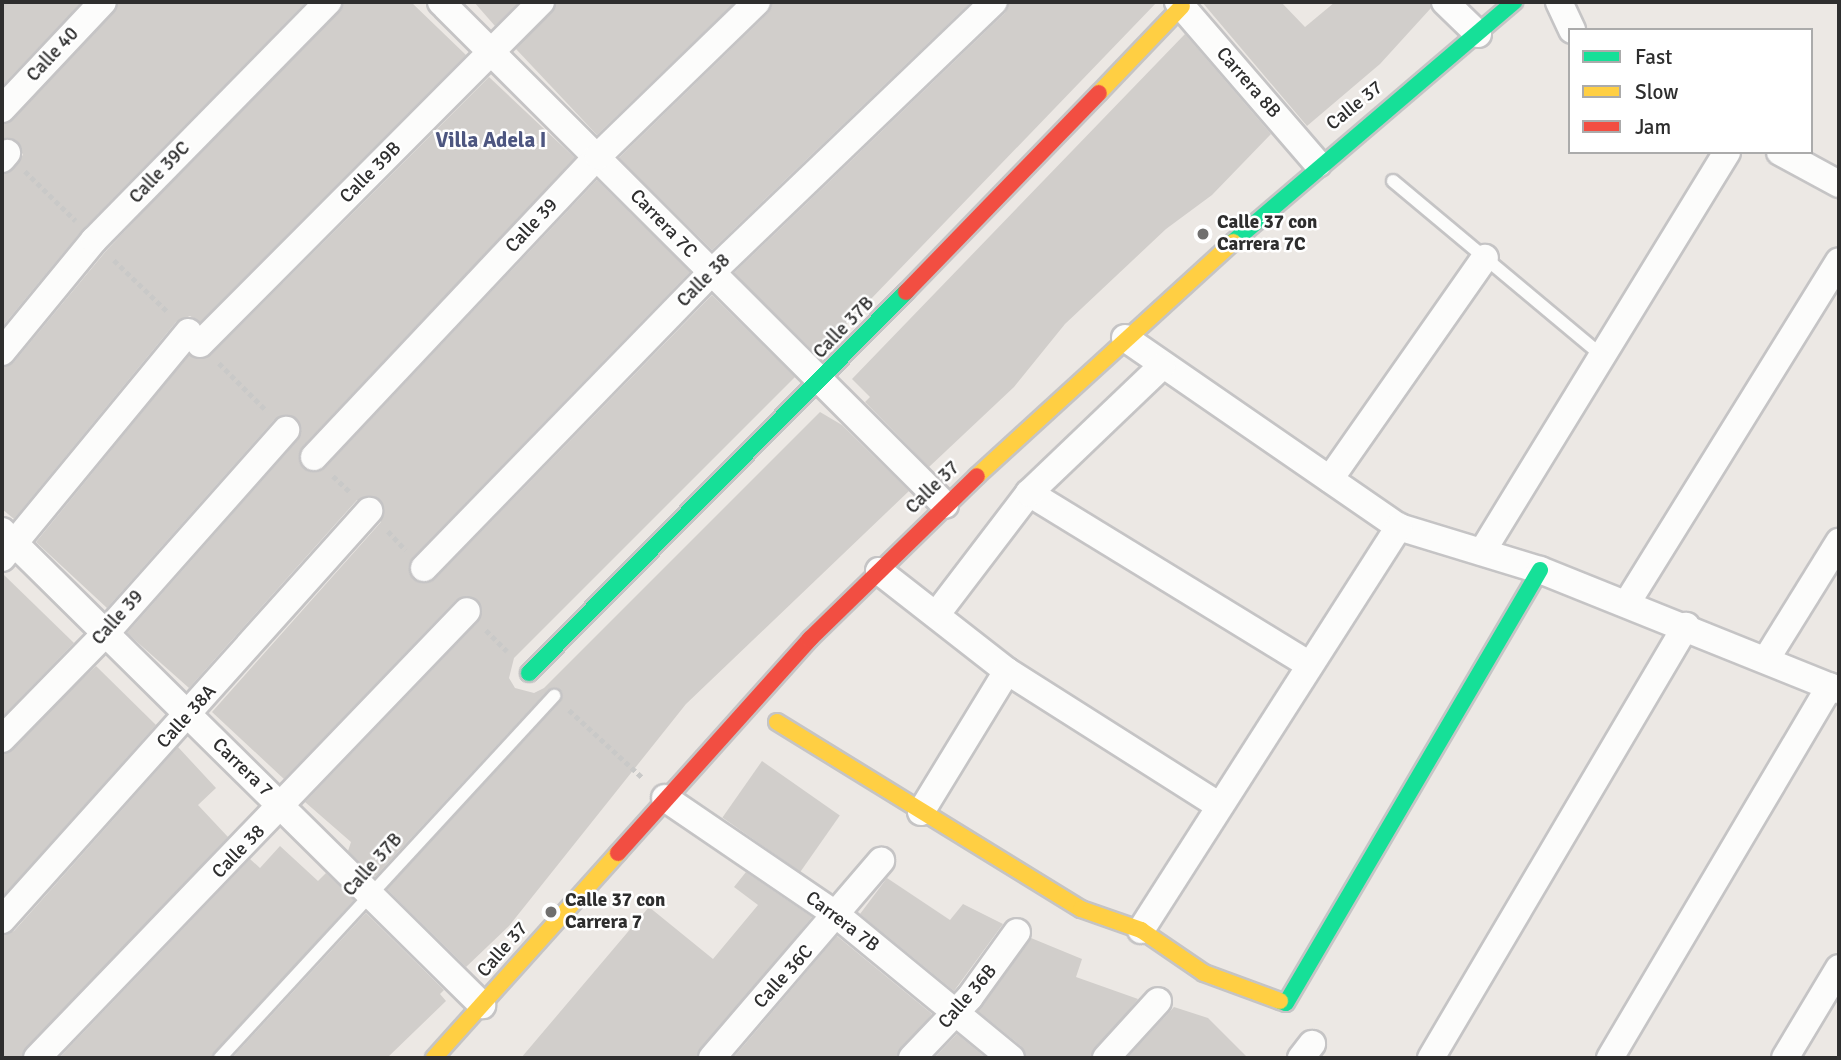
<!DOCTYPE html>
<style>
body{margin:0}
#map{position:relative;width:1841px;height:1060px;overflow:hidden;background:#ece8e4;font-family:Signika,sans-serif}
div>[style]{position:absolute}
.building>*{inset:0;background:#d1cecb;transform-origin:0 0}
.path>*{height:4.5px;margin-top:-2.25px;transform-origin:0;background:repeating-linear-gradient(90deg,#c9c9c8 0 5px,transparent 0 8.5px)}
.roads{filter:drop-shadow(2px 0 #c5c4c5) drop-shadow(-2px 0 #c5c4c5) drop-shadow(0 2px #c5c4c5) drop-shadow(0 -2px #c5c4c5)}
.lane>*{height:12px;margin:-6px;padding:0 6px;transform-origin:6px;border-radius:6px;background:#fcfcfb}
.street>*{height:26px;margin:-13px;padding:0 13px;transform-origin:13px;border-radius:13px;background:#fcfcfb}
.fast>*{height:16px;margin:-8px;padding:0 8px;transform-origin:8px;border-radius:8px;background:#16e098}
.slow>*{height:16px;margin:-8px;padding:0 8px;transform-origin:8px;border-radius:8px;background:#ffcf43}
.jam>*{height:16px;margin:-8px;padding:0 8px;transform-origin:8px;border-radius:8px;background:#f24e42}
.dots>*{width:19px;height:19px;translate:-50% -50%;box-sizing:border-box;border:4px solid #fff;border-radius:50%}
span{translate:-50% -50%;white-space:nowrap;text-align:center;line-height:1.15;-webkit-text-stroke:5px #fff;paint-order:stroke}
.street-label{font-size:19px;color:#2e2e2e}
.poi-label{font-size:19px;color:#2e2e2e;font-weight:700}
.left{translate:0 -50%;text-align:left}
.neighbourhood-label{font-size:21px;color:#4d5680;font-weight:700}
.frame{position:absolute;inset:0;border:4px solid #2e2e2e;pointer-events:none}
.legend{position:absolute;left:1568px;top:28px;width:245px;height:126px;box-sizing:border-box;background:#fff;border:2px solid #ababab;margin:0;padding:9px 12px;list-style:none;font-size:21px;color:#2e2e2e}
.legend li{display:flex;align-items:center;gap:14px;height:35px}
.legend b{width:35px;border:2px solid #ababab}
</style>
<div id="map">
<div class="building">
<div style="clip-path:polygon(2px 2px,82px 2px,2px 86px)"></div>
<div style="clip-path:polygon(118px 2px,306px 2px,83px 229px,2px 327px,2px 174px,23px 155px,17px 141px,2px 138px,2px 124px,13px 120px)"></div>
<div style="clip-path:polygon(343px 2px,411px 2px,466px 55px,200px 322px,190px 316px,176px 322px,14px 519px,2px 509px,2px 367px,14px 362px,106px 251px)"></div>
<div style="clip-path:polygon(474px 2px,519px 2px,495px 26px)"></div>
<div style="clip-path:polygon(556px 2px,735px 2px,597px 135px,516px 49px)"></div>
<div style="clip-path:polygon(772px 2px,971px 2px,712px 250px,619px 158px,768px 13px)"></div>
<div style="clip-path:polygon(1009px 2px,1157px 2px,817px 355px,734px 273px,1005px 13px)"></div>
<div style="clip-path:polygon(1202px 2px,1281px 2px,1305px 27px,1335px 2px,1430px 2px,1431px 8px,1380px 64px,1307px 126px)"></div>
<div style="clip-path:polygon(1185px 34px,1271px 134px,1212px 195px,1166px 229px,1065px 324px,1014px 387px,929px 467px,865px 402px,870px 397px,852px 379px)"></div>
<div style="clip-path:polygon(489px 77px,575px 158px,303px 446px,303px 468px,325px 468px,597px 180px,690px 272px,413px 557px,413px 579px,435px 579px,712px 295px,795px 377px,514px 658px,509px 678px,515px 688px,534px 693px,544px 688px,820px 412px,842px 425px,909px 491px,686px 704px,509px 926px,466px 967px,387px 889px,560px 702px,560px 690px,548px 690px,375px 877px,348px 851px,351px 842px,305px 802px,478px 622px,478px 600px,456px 600px,284px 779px,212px 712px,381px 522px,380px 500px,357px 500px,189px 688px,127px 633px,298px 440px,297px 419px,274px 420px,107px 608px,36px 542px,189px 355px,211px 355px)"></div>
<div style="clip-path:polygon(2px 573px,74px 643px,2px 717px)"></div>
<div style="clip-path:polygon(96px 666px,156px 725px,2px 897px,2px 754px)"></div>
<div style="clip-path:polygon(178px 747px,216px 788px,198px 805px,228px 837px,22px 1058px,2px 1058px,2px 935px,14px 931px)"></div>
<div style="left:762px;top:761px;width:95px;height:69px;rotate:35deg"></div>
<div style="clip-path:polygon(280px 846px,318px 881px,326px 873px,354px 900px,211px 1058px,59px 1058px,250px 859px,260px 868px)"></div>
<div style="clip-path:polygon(746px 872px,812px 917px,697px 1058px,521px 1058px,649px 907px,713px 959px,758px 905px,734px 887px)"></div>
<div style="clip-path:polygon(887px 878px,950px 920px,963px 904px,1003px 924px,954px 991px,860px 914px)"></div>
<div style="clip-path:polygon(366px 913px,444px 990px,440px 994px,446px 1001px,387px 1058px,232px 1058px)"></div>
<div style="clip-path:polygon(837px 936px,932px 1014px,897px 1058px,733px 1058px)"></div>
<div style="clip-path:polygon(1031px 938px,1082px 959px,1076px 977px,1138px 999px,1091px 1058px,1026px 1058px,1021px 1046px,978px 1011px)"></div>
<div style="clip-path:polygon(1174px 1007px,1208px 1018px,1248px 1058px,1127px 1058px)"></div>
<div style="clip-path:polygon(957px 1034px,986px 1058px,934px 1058px)"></div>
</div>
<div class="path">
<div style="left:25px;top:171px;width:71px;rotate:44.4deg"></div>
<div style="left:114px;top:260px;width:75px;rotate:43.9deg"></div>
<div style="left:219px;top:363px;width:68px;rotate:45deg"></div>
<div style="left:333px;top:476px;width:23px;rotate:43deg"></div>
<div style="left:388px;top:531px;width:26px;rotate:47deg"></div>
<div style="left:486px;top:630px;width:30px;rotate:45deg"></div>
<div style="left:569px;top:710px;width:100px;rotate:42.6deg"></div>
</div>
<div class="roads">
<div class="lane">
<div style="left:1393px;top:181px;width:273px;rotate:39.9deg"></div>
<div style="left:220px;top:1058px;width:493px;rotate:-47.3deg"></div>
</div>
<div class="street">
<div style="left:441px;top:2px;width:712px;rotate:44.94deg"></div>
<div style="left:1178px;top:2px;width:214px;rotate:49.2deg"></div>
<div style="left:1445px;top:2px;width:46px;rotate:44.1deg"></div>
<div style="left:1559px;top:2px;width:31px;rotate:65deg"></div>
<div style="left:2px;top:109px;width:147px;rotate:-46.7deg"></div>
<div style="left:1780px;top:152px;width:67px;rotate:28.5deg"></div>
<div style="left:2px;top:159px;width:8px;rotate:-50deg"></div>
<div style="left:1125px;top:338px;width:333px;rotate:34.6deg"></div>
<div style="left:1399px;top:527px;width:147px;rotate:17deg"></div>
<div style="left:1540px;top:570px;width:322px;rotate:21.9deg"></div>
<div style="left:200px;top:344px;width:483px;rotate:-45.1deg"></div>
<div style="left:2px;top:352px;width:145px;rotate:-50.6deg"></div>
<div style="left:94px;top:240px;width:334px;rotate:-45.5deg"></div>
<div style="left:314px;top:457px;width:414px;rotate:-46.7deg"></div>
<div style="left:598px;top:156px;width:221px;rotate:-44.1deg"></div>
<div style="left:1330px;top:479px;width:270px;rotate:-55deg"></div>
<div style="left:1029px;top:493px;width:329px;rotate:31.5deg"></div>
<div style="left:2px;top:531px;width:675px;rotate:44.64deg"></div>
<div style="left:1482px;top:552px;width:469px;rotate:-58.5deg"></div>
<div style="left:2px;top:558px;width:293px;rotate:-50.5deg"></div>
<div style="left:424px;top:568px;width:410px;rotate:-45.8deg"></div>
<div style="left:710px;top:274px;width:393px;rotate:-43.8deg"></div>
<div style="left:879px;top:571px;width:162px;rotate:38deg"></div>
<div style="left:1007px;top:671px;width:250px;rotate:32.4deg"></div>
<div style="left:1627px;top:603px;width:402px;rotate:-58.2deg"></div>
<div style="left:936px;top:615px;width:153px;rotate:-52.7deg"></div>
<div style="left:1029px;top:493px;width:184px;rotate:-43.7deg"></div>
<div style="left:1767px;top:658px;width:137px;rotate:-58.2deg"></div>
<div style="left:2px;top:739px;width:147px;rotate:-45.6deg"></div>
<div style="left:105px;top:634px;width:273px;rotate:-48.4deg"></div>
<div style="left:665px;top:798px;width:209px;rotate:34.3deg"></div>
<div style="left:838px;top:916px;width:224px;rotate:39.4deg"></div>
<div style="left:921px;top:812px;width:165px;rotate:-58.6deg"></div>
<div style="left:2px;top:920px;width:550px;rotate:-48.1deg"></div>
<div style="left:1141px;top:930px;width:479px;rotate:-57.4deg"></div>
<div style="left:37px;top:1058px;width:620px;rotate:-46.11deg"></div>
<div style="left:712px;top:1058px;width:260px;rotate:-49.4deg"></div>
<div style="left:912px;top:1058px;width:84px;rotate:-46.4deg"></div>
<div style="left:970px;top:997px;width:80px;rotate:-54.1deg"></div>
<div style="left:1106px;top:1058px;width:77px;rotate:-47.6deg"></div>
<div style="left:1301px;top:1058px;width:18px;rotate:-52deg"></div>
<div style="left:1431px;top:1058px;width:502px;rotate:-59.45deg"></div>
<div style="left:1610px;top:1058px;width:432px;rotate:-59.4deg"></div>
<div style="left:1785px;top:1058px;width:105px;rotate:-59deg"></div>
</div>
<div class="fast">
<div style="left:1233px;top:242px;width:370px;rotate:-40.5deg"></div>
<div style="left:529px;top:673px;width:536px;rotate:-45.3deg"></div>
<div style="left:1280px;top:1001px;width:6px;rotate:18deg"></div>
<div style="left:1286px;top:1003px;width:502px;rotate:-59.6deg"></div>
</div>
<div class="slow">
<div style="left:1099px;top:93px;width:120px;rotate:-46.3deg"></div>
<div style="left:977px;top:476px;width:347px;rotate:-42.4deg"></div>
<div style="left:777px;top:722px;width:357px;rotate:31.6deg"></div>
<div style="left:1081px;top:909px;width:64px;rotate:19.3deg"></div>
<div style="left:1141px;top:930px;width:76px;rotate:34.3deg"></div>
<div style="left:1204px;top:973px;width:81px;rotate:20.2deg"></div>
<div style="left:434px;top:1058px;width:275px;rotate:-48.1deg"></div>
</div>
<div class="jam">
<div style="left:906px;top:292px;width:277px;rotate:-45.9deg"></div>
<div style="left:618px;top:853px;width:288px;rotate:-48.1deg"></div>
<div style="left:810px;top:639px;width:233px;rotate:-44.3deg"></div>
</div>
</div>
<div class="dots">
<div style="left:1203px;top:234px;background:#706f6e"></div>
<div style="left:551px;top:912px;background:#706f6e"></div>
</div>
<div class="street-label">
<span style="left:53px;top:55px;rotate:-47deg">Calle 40</span>
<span style="left:1248px;top:83px;rotate:49deg">Carrera 8B</span>
<span style="left:1355px;top:106px;rotate:-39deg">Calle 37</span>
<span style="left:160px;top:173px;rotate:-46deg">Calle 39C</span>
<span style="left:371px;top:173px;rotate:-45deg">Calle 39B</span>
<span style="left:663px;top:224px;rotate:46deg">Carrera 7C</span>
<span style="left:532px;top:226px;rotate:-47deg">Calle 39</span>
<span style="left:704px;top:281px;rotate:-45deg">Calle 38</span>
<span style="left:844px;top:328px;rotate:-46deg">Calle 37B</span>
<span style="left:933px;top:488px;rotate:-44deg">Calle 37</span>
<span style="left:118px;top:618px;rotate:-48deg">Calle 39</span>
<span style="left:187px;top:717px;rotate:-48deg">Calle 38A</span>
<span style="left:242px;top:768px;rotate:44deg">Carrera 7</span>
<span style="left:239px;top:852px;rotate:-46deg">Calle 38</span>
<span style="left:373px;top:865px;rotate:-48deg">Calle 37B</span>
<span style="left:842px;top:922px;rotate:37deg">Carrera 7B</span>
<span style="left:503px;top:950px;rotate:-49deg">Calle 37</span>
<span style="left:784px;top:977px;rotate:-48deg">Calle 36C</span>
<span style="left:968px;top:997px;rotate:-49deg">Calle 36B</span>
</div>
<div class="poi-label">
<span class="left" style="left:1217px;top:234px">Calle 37 con<br>Carrera 7C</span>
<span class="left" style="left:565px;top:912px">Calle 37 con<br>Carrera 7</span>
</div>
<div class="neighbourhood-label">
<span style="left:491px;top:140px">Villa Adela I</span>
</div>
<div class="frame"></div>
<ul class="legend">
<li><b style="height:9px;background:#16e098"></b>Fast</li>
<li><b style="height:9px;background:#ffcf43"></b>Slow</li>
<li><b style="height:9px;background:#f24e42"></b>Jam</li>
</ul>
</div>
